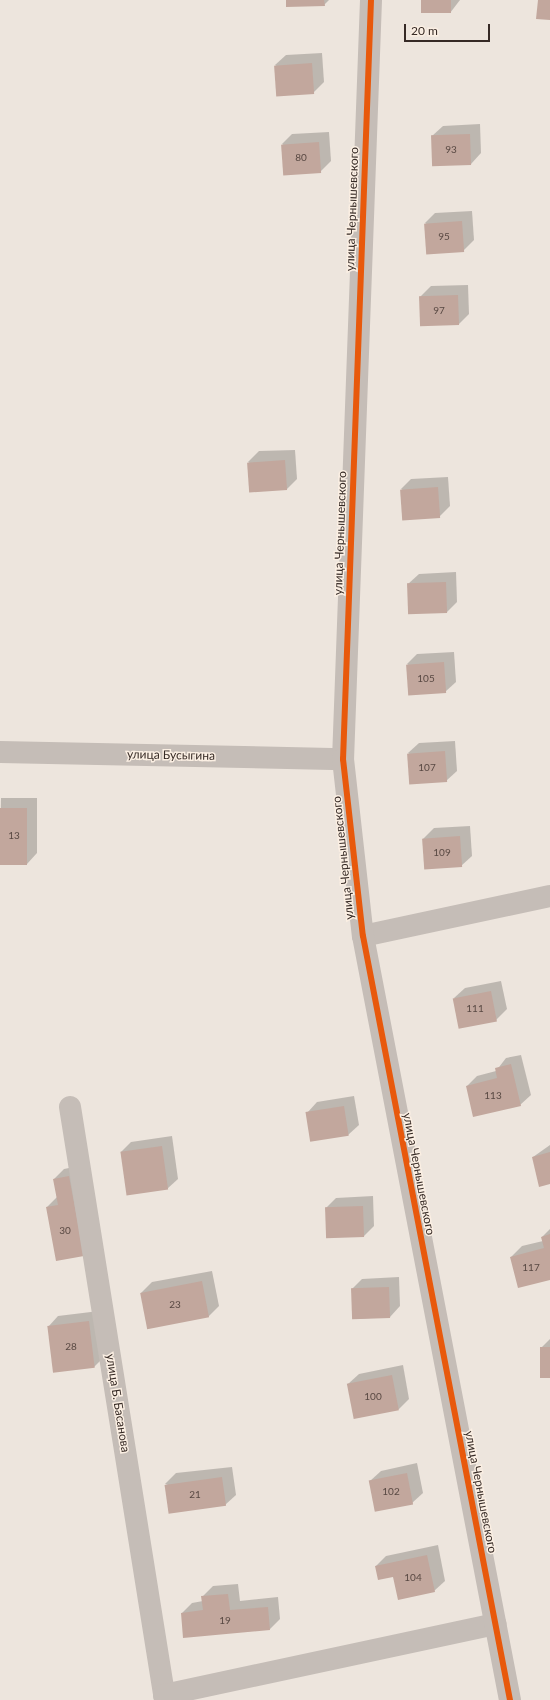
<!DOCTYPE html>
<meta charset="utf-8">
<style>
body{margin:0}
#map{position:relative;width:550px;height:1700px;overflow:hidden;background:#ede5dd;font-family:Lato,sans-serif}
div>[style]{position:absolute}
.shadow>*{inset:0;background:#0003}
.building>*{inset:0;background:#c2a79d;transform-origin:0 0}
.minor>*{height:22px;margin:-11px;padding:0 11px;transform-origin:11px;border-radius:11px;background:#c5bdb7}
.tertiary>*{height:22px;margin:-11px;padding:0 11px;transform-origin:11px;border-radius:11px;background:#c5bdb7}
.cycleway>*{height:6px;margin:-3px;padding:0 3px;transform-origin:3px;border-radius:3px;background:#e8590c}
span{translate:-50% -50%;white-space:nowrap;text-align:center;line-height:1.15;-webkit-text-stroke:3px #fbefe3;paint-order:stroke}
.number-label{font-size:10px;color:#594943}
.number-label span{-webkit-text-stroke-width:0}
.street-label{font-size:12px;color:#362a25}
.scale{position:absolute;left:404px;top:24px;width:86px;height:18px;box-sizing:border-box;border:2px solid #362a25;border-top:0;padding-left:5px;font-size:12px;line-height:14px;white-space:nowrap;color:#362a25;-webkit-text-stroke:3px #fbefe3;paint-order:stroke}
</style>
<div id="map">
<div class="shadow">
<div style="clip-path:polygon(287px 0,329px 0,324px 5px)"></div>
<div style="clip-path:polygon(422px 0,460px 0,450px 13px)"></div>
<div style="clip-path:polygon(322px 53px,324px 82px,313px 93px,275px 65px,286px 55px)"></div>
<div style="clip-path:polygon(480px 124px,481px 153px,471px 164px,432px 136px,443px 126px)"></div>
<div style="clip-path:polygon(329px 132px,331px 161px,320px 172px,282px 144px,292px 134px)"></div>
<div style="clip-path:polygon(472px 211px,474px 240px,463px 251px,425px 223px,435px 213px)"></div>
<div style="clip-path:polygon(468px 285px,469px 314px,459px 324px,420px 297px,431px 286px)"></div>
<div style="clip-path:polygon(295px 450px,297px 479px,287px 489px,248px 462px,259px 451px)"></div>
<div style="clip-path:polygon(448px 477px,450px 506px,439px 517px,401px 489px,411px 479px)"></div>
<div style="clip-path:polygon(456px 572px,457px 602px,447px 612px,408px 584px,419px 574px)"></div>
<div style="clip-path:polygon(454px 652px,456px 682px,445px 692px,407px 664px,417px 654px)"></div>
<div style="clip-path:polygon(455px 741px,457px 771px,446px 781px,408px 753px,419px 743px)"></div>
<div style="clip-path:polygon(1px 798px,37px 798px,37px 853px,27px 864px,0 864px)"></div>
<div style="clip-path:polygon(470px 826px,472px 856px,461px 866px,423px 839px,434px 828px)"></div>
<div style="clip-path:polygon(501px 981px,507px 1009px,496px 1020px,454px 998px,465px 988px)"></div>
<div style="clip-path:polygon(521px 1055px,531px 1095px,520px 1105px,467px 1086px,477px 1076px,496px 1071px,506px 1058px)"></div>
<div style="clip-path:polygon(354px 1096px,359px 1125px,348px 1135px,307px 1113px,317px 1102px)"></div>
<div style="clip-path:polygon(172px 1136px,178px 1179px,167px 1189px,121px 1152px,131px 1142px)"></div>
<div style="clip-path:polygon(550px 1145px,550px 1183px,533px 1157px)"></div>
<div style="clip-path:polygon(79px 1166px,94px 1245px,47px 1207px,57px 1197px,54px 1179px,64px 1169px)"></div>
<div style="clip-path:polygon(373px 1196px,374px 1226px,364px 1236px,326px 1208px,336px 1198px)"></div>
<div style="clip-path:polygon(550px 1229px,550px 1279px,511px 1257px,522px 1246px,543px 1241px,542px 1237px)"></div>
<div style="clip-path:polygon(212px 1271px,219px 1306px,208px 1317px,141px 1293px,152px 1282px)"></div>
<div style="clip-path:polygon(399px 1277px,400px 1306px,390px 1317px,353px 1319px,352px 1289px,362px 1279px)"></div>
<div style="clip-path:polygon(99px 1311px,105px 1356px,94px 1367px,48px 1327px,58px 1316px)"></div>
<div style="clip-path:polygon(550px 1339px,550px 1377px,541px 1348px)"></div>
<div style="clip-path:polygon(403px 1365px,409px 1399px,399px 1409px,355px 1418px,348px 1384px,359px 1374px)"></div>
<div style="clip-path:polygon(417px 1463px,423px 1493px,412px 1503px,370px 1481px,381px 1471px)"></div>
<div style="clip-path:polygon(232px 1467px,236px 1495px,225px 1505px,165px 1484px,176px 1473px)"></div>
<div style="clip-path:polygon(438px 1545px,445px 1581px,434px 1591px,376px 1566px,386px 1556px)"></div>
<div style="clip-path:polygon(238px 1584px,240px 1601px,278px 1597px,280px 1619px,270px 1629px,182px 1613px,192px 1603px,203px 1601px,203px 1596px,213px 1586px)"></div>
</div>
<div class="building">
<div style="clip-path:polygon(286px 0,324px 0,325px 6px,286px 7px)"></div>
<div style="left:421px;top:0;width:30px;height:13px"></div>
<div style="clip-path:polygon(538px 0,550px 0,550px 20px,536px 19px)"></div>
<div style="left:312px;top:63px;width:31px;height:38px;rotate:86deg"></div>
<div style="left:470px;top:134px;width:31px;height:39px;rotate:88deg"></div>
<div style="left:319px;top:142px;width:31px;height:38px;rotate:86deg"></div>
<div style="left:462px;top:221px;width:31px;height:38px;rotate:86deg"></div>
<div style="left:458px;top:295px;width:30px;height:39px;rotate:88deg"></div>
<div style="left:285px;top:460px;width:30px;height:38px;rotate:86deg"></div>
<div style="left:438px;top:487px;width:31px;height:38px;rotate:86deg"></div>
<div style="left:446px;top:582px;width:31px;height:39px;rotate:88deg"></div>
<div style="left:444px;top:662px;width:31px;height:38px;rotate:86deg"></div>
<div style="left:445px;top:751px;width:31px;height:38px;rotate:86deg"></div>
<div style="left:0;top:808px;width:27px;height:57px"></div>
<div style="left:460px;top:836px;width:31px;height:38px;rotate:86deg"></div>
<div style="left:491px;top:991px;width:31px;height:39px;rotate:79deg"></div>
<div style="clip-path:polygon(511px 1064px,521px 1106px,473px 1117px,466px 1086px,497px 1078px,495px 1068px)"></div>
<div style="left:344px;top:1106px;width:30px;height:39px;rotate:81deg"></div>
<div style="left:162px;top:1146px;width:44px;height:42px;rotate:82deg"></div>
<div style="clip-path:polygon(550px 1152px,550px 1184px,539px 1187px,532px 1157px)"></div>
<div style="clip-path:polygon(69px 1176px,84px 1256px,56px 1261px,46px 1207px,58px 1205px,53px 1179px)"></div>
<div style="left:363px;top:1206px;width:31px;height:38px;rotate:88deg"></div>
<div style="clip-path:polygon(550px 1234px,550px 1280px,518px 1288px,510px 1257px,544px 1248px,541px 1237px)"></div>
<div style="left:202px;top:1281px;width:37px;height:63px;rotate:79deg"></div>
<div style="left:389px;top:1287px;width:31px;height:38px;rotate:88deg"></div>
<div style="left:89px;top:1321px;width:47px;height:42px;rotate:83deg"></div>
<div style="left:540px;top:1347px;width:10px;height:31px"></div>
<div style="left:392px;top:1375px;width:36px;height:46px;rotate:79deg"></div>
<div style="left:407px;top:1473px;width:32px;height:39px;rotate:79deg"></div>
<div style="left:222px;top:1477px;width:29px;height:58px;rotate:82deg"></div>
<div style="clip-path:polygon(427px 1555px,435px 1592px,398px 1600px,393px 1577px,378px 1580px,375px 1566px)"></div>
<div style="clip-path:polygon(228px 1594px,230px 1610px,268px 1607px,270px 1630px,183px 1638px,181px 1613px,203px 1610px,201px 1596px)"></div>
</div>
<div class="minor">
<div style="left:0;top:752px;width:343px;rotate:1.2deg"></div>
<div style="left:363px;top:936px;width:191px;rotate:-12.1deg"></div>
<div style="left:70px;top:1107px;width:601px;rotate:80.9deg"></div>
<div style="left:164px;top:1695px;width:339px;rotate:-12.1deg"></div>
</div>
<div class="tertiary">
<div style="left:371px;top:0;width:760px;rotate:92.11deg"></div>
<div style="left:343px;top:759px;width:178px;rotate:83.6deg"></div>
<div style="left:363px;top:936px;width:778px;rotate:79.11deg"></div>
</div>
<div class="cycleway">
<div style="left:371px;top:0;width:760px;rotate:92.11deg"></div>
<div style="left:343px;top:759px;width:178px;rotate:83.6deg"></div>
<div style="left:363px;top:936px;width:778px;rotate:79.11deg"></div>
</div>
<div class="number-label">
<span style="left:451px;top:150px">93</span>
<span style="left:301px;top:158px">80</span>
<span style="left:444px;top:237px">95</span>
<span style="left:439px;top:311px">97</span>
<span style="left:426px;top:679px">105</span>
<span style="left:427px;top:768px">107</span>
<span style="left:14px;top:836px">13</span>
<span style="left:442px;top:853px">109</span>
<span style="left:475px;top:1009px">111</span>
<span style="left:493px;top:1096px">113</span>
<span style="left:65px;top:1231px">30</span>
<span style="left:531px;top:1268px">117</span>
<span style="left:175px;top:1305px">23</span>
<span style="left:71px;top:1347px">28</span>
<span style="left:373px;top:1397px">100</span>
<span style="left:391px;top:1492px">102</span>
<span style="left:195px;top:1495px">21</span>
<span style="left:413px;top:1578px">104</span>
<span style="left:225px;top:1621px">19</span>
</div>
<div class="street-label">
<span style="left:352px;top:209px;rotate:-88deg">улица Чернышевского</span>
<span style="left:340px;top:533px;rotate:-88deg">улица Чернышевского</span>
<span style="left:171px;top:755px;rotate:1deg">улица Бусыгина</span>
<span style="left:343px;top:858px;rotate:-96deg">улица Чернышевского</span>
<span style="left:419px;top:1174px;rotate:79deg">улица Чернышевского</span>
<span style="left:118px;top:1403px;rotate:81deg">улица Б. Басанова</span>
<span style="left:481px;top:1492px;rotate:79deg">улица Чернышевского</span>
</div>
<div class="scale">20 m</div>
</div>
